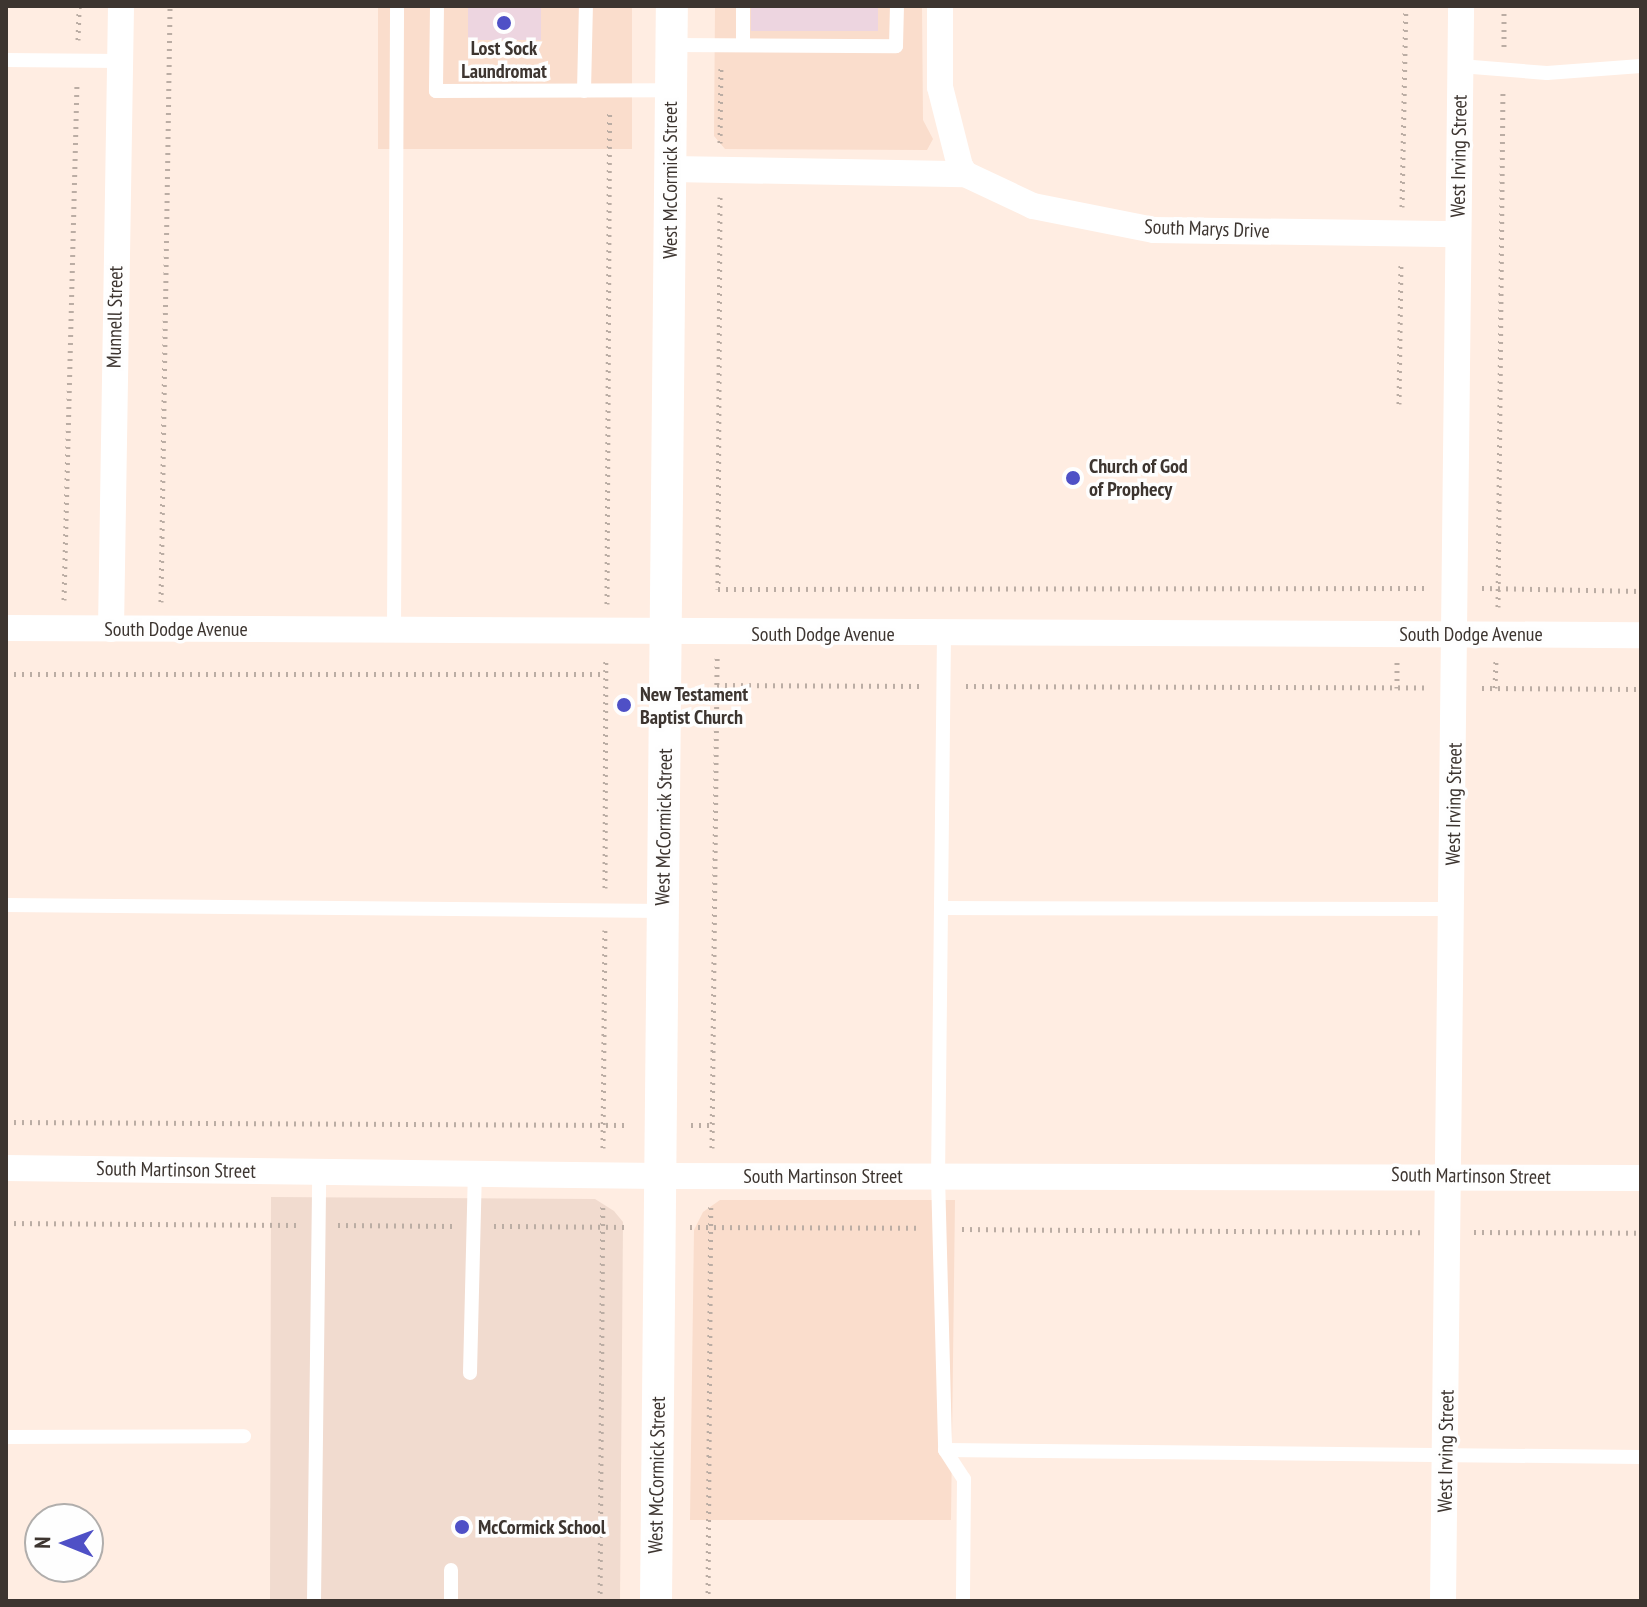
<!DOCTYPE html>
<style>
body{margin:0}
#map{position:relative;width:1647px;height:1607px;overflow:hidden;background:#ffede2;font-family:"PT Sans Narrow",sans-serif}
div>[style]{position:absolute}
.built>*{inset:0;background:#faddcc;transform-origin:0 0}
.education>*{inset:0;background:#f1dbcf}
.building>*{inset:0;background:#edd5e0;transform-origin:0 0}
.path>*{height:5px;margin-top:-2.5px;transform-origin:0;background:repeating-linear-gradient(90deg,#bbada4 0 2px,transparent 0 8px)}
.service>*{height:14px;margin:-7px;padding:0 7px;transform-origin:7px;border-radius:7px;background:#fff}
.minor>*{height:26px;margin:-13px;padding:0 13px;transform-origin:13px;border-radius:13px;background:#fff}
.tertiary>*{height:32px;margin:-16px;padding:0 16px;transform-origin:16px;border-radius:16px;background:#fff}
.dots>*{width:22px;height:22px;translate:-50% -50%;box-sizing:border-box;border:4px solid #fefefe;border-radius:50%}
span{translate:-50% -50%;white-space:nowrap;text-align:center;line-height:1.15;-webkit-text-stroke:7px #fefefe;paint-order:stroke}
.poi-label{font-size:20px;color:#3d3530;font-weight:700}
.left{translate:0 -50%;text-align:left}
.street-label{font-size:20px;color:#3d3530}
.frame{position:absolute;inset:0;border:8px solid #3d3530;pointer-events:none}
.north{position:absolute;left:24px;top:1503px;width:80px;height:80px;box-sizing:border-box;background:#fefefe;border:2px solid #b1aeac;border-radius:50%;rotate:271deg;font-size:22px;font-weight:700;line-height:32px;text-align:center;color:#3d3530}
.north::after{content:'';display:block;margin:auto;width:28px;height:36px;background:#4f50c6;clip-path:polygon(50% 0,100% 100%,50% 72%,0 100%)}
</style>
<div id="map">
<div class="built">
<div style="left:378px;top:6px;width:254px;height:143px"></div>
<div style="clip-path:polygon(715px 6px,922px 6px,923px 120px,933px 139px,927px 150px,725px 149px,714px 136px)"></div>
<div style="clip-path:polygon(720px 1200px,955px 1200px,951px 1520px,690px 1520px,694px 1230px,703px 1212px)"></div>
</div>
<div class="education">
<div style="clip-path:polygon(271px 1197px,595px 1199px,614px 1211px,623px 1222px,620px 1601px,270px 1601px)"></div>
</div>
<div class="building">
<div style="left:468px;top:6px;width:73px;height:34px"></div>
<div style="left:751px;top:6px;width:127px;height:25px"></div>
</div>
<div class="path">
<div style="left:78px;top:40px;width:34px;rotate:-88deg"></div>
<div style="left:1504px;top:47px;width:41px;rotate:-90deg"></div>
<div style="left:720px;top:143px;width:78px;rotate:-89.3deg"></div>
<div style="left:720px;top:197px;width:392px;rotate:90.3deg"></div>
<div style="left:718px;top:589px;width:710px;rotate:-0.08deg"></div>
<div style="left:1402px;top:207px;width:201px;rotate:-88.9deg"></div>
<div style="left:1399px;top:404px;width:143px;rotate:-89.2deg"></div>
<div style="left:1482px;top:588px;width:159px;rotate:1.1deg"></div>
<div style="left:64px;top:600px;width:518px;rotate:-88.56deg"></div>
<div style="left:161px;top:602px;width:596px;rotate:-89.13deg"></div>
<div style="left:607px;top:604px;width:494px;rotate:-89.7deg"></div>
<div style="left:1498px;top:607px;width:518px;rotate:-89.45deg"></div>
<div style="left:6px;top:674px;width:600px"></div>
<div style="left:717px;top:685px;width:207px;rotate:0.3deg"></div>
<div style="left:966px;top:686px;width:462px;rotate:0.2deg"></div>
<div style="left:1397px;top:688px;width:27px;rotate:-90deg"></div>
<div style="left:1482px;top:688px;width:159px;rotate:0.4deg"></div>
<div style="left:1495px;top:688px;width:27px;rotate:-88deg"></div>
<div style="left:605px;top:888px;width:230px;rotate:-89.8deg"></div>
<div style="left:6px;top:1122px;width:623px;rotate:0.28deg"></div>
<div style="left:691px;top:1125px;width:22px"></div>
<div style="left:603px;top:1148px;width:218px;rotate:-89.5deg"></div>
<div style="left:712px;top:1148px;width:490px;rotate:-89.4deg"></div>
<div style="left:6px;top:1223px;width:290px;rotate:0.4deg"></div>
<div style="left:338px;top:1225px;width:114px;rotate:0.5deg"></div>
<div style="left:494px;top:1226px;width:134px;rotate:0.4deg"></div>
<div style="left:690px;top:1227px;width:230px;rotate:0.2deg"></div>
<div style="left:962px;top:1229px;width:458px;rotate:0.4deg"></div>
<div style="left:1474px;top:1232px;width:167px;rotate:0.3deg"></div>
<div style="left:600px;top:1601px;width:399px;rotate:-89.6deg"></div>
<div style="left:708px;top:1601px;width:399px;rotate:-89.6deg"></div>
</div>
<div class="service">
<div style="left:437px;top:6px;width:85px;rotate:90.7deg"></div>
<div style="left:436px;top:91px;width:235px;rotate:-0.2deg"></div>
<div style="left:672px;top:45px;width:224px;rotate:0.3deg"></div>
<div style="left:896px;top:46px;width:40px;rotate:-88.6deg"></div>
<div style="left:743px;top:45px;width:39px;rotate:-90deg"></div>
<div style="left:6px;top:60px;width:114px;rotate:0.5deg"></div>
<div style="left:1460px;top:66px;width:87px;rotate:4.6deg"></div>
<div style="left:1547px;top:73px;width:94px;rotate:-4.3deg"></div>
<div style="left:584px;top:91px;width:85px;rotate:-88.7deg"></div>
<div style="left:394px;top:631px;width:625px;rotate:-89.72deg"></div>
<div style="left:944px;top:634px;width:542px;rotate:90.63deg"></div>
<div style="left:938px;top:1176px;width:274px;rotate:88.5deg"></div>
<div style="left:945px;top:1450px;width:696px;rotate:0.58deg"></div>
<div style="left:6px;top:905px;width:657px;rotate:0.52deg"></div>
<div style="left:941px;top:908px;width:511px;rotate:0.11deg"></div>
<div style="left:470px;top:1373px;width:199px;rotate:-88.6deg"></div>
<div style="left:6px;top:1437px;width:238px;rotate:-0.2deg"></div>
<div style="left:945px;top:1450px;width:35px;rotate:57deg"></div>
<div style="left:964px;top:1479px;width:122px;rotate:90.5deg"></div>
<div style="left:314px;top:1601px;width:429px;rotate:-89.3deg"></div>
<div style="left:451px;top:1601px;width:31px;rotate:-90deg"></div>
</div>
<div class="minor">
<div style="left:940px;top:6px;width:81px;rotate:90deg"></div>
<div style="left:940px;top:87px;width:81px;rotate:75.8deg"></div>
<div style="left:960px;top:166px;width:9px;rotate:58deg"></div>
<div style="left:965px;top:174px;width:75px;rotate:25.2deg"></div>
<div style="left:1033px;top:206px;width:123px;rotate:11.2deg"></div>
<div style="left:1154px;top:230px;width:304px;rotate:0.8deg"></div>
<div style="left:671px;top:169px;width:294px;rotate:1deg"></div>
<div style="left:6px;top:628px;width:1635px;rotate:0.25deg"></div>
<div style="left:111px;top:629px;width:623px;rotate:-89.08deg"></div>
<div style="left:6px;top:1168px;width:654px;rotate:0.7deg"></div>
<div style="left:660px;top:1176px;width:981px;rotate:0.12deg"></div>
<div style="left:1443px;top:1601px;width:1595px;rotate:-89.35deg"></div>
</div>
<div class="tertiary">
<div style="left:656px;top:1601px;width:1595px;rotate:-89.43deg"></div>
</div>
<div class="dots">
<div style="left:504px;top:23px;background:#4f50c6"></div>
<div style="left:1073px;top:478px;background:#4f50c6"></div>
<div style="left:624px;top:705px;background:#4f50c6"></div>
<div style="left:462px;top:1527px;background:#4f50c6"></div>
</div>
<div class="poi-label">
<span style="left:504px;top:60px">Lost Sock<br>Laundromat</span>
<span class="left" style="left:1089px;top:478px">Church of God<br>of Prophecy</span>
<span class="left" style="left:640px;top:706px">New Testament<br>Baptist Church</span>
<span class="left" style="left:478px;top:1527px">McCormick School</span>
</div>
<div class="street-label">
<span style="left:1459px;top:156px;rotate:-89deg">West Irving Street</span>
<span style="left:670px;top:180px;rotate:-90deg">West McCormick Street</span>
<span style="left:1207px;top:229px;rotate:2deg">South Marys Drive</span>
<span style="left:115px;top:317px;rotate:-89deg">Munnell Street</span>
<span style="left:176px;top:629px">South Dodge Avenue</span>
<span style="left:823px;top:634px">South Dodge Avenue</span>
<span style="left:1471px;top:634px">South Dodge Avenue</span>
<span style="left:1454px;top:804px;rotate:-89deg">West Irving Street</span>
<span style="left:664px;top:827px;rotate:-89deg">West McCormick Street</span>
<span style="left:176px;top:1170px;rotate:1deg">South Martinson Street</span>
<span style="left:823px;top:1176px">South Martinson Street</span>
<span style="left:1471px;top:1176px;rotate:1deg">South Martinson Street</span>
<span style="left:1446px;top:1451px;rotate:-89deg">West Irving Street</span>
<span style="left:657px;top:1475px;rotate:-89deg">West McCormick Street</span>
</div>
<div class="frame"></div>
<div class="north">N</div>
</div>
